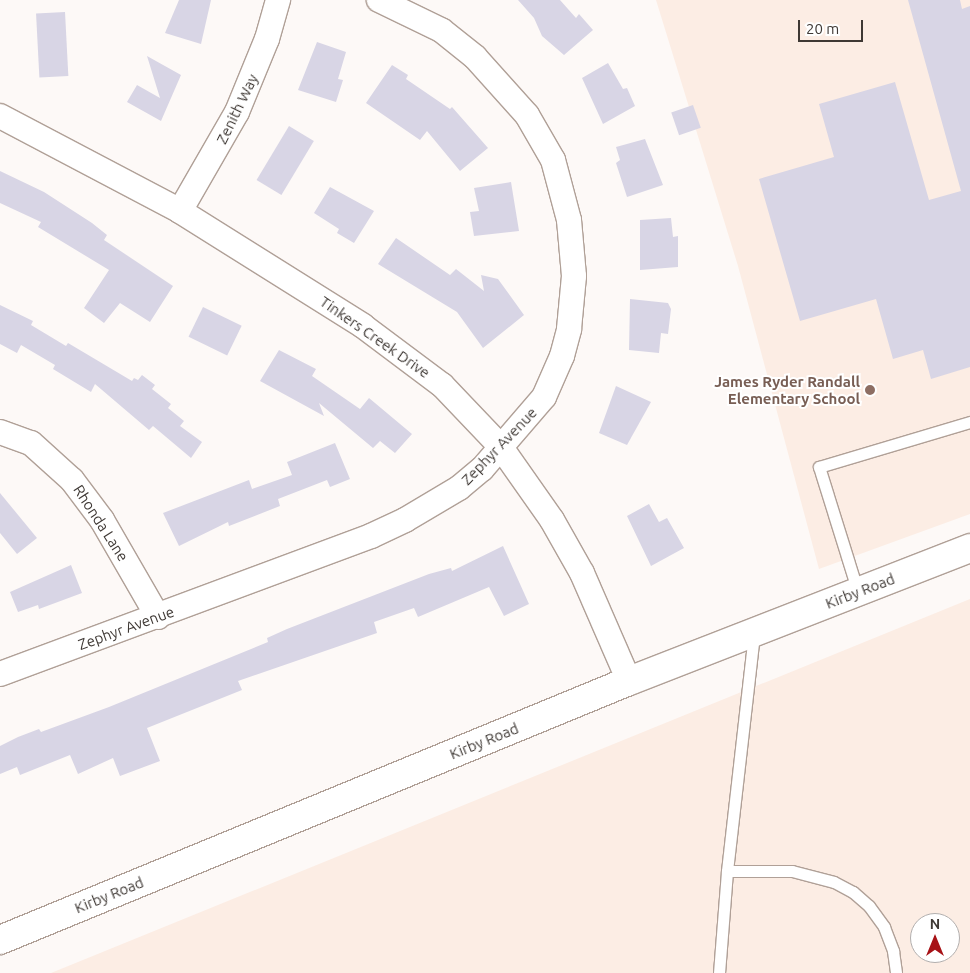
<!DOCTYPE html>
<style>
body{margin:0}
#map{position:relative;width:970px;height:973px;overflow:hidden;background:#fdf9f7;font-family:Ubuntu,sans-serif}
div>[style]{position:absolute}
.built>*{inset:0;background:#fcede4}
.building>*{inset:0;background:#d8d5e5;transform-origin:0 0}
.roads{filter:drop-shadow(1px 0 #b0a097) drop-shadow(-1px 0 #b0a097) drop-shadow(0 1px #b0a097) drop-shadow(0 -1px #b0a097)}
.service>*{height:11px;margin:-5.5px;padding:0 5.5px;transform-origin:5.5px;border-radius:5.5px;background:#fff}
.minor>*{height:24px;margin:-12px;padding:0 12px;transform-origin:12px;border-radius:12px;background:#fff}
.secondary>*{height:28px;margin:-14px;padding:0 14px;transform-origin:14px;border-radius:14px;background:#fff}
.dots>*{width:14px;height:14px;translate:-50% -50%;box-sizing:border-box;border:2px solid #fff;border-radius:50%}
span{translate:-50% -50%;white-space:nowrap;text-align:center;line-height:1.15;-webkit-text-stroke:4px #fff;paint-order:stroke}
.street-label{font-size:15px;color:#3e3834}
.education-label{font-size:15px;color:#785e54;font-weight:700}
.right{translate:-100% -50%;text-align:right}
.north{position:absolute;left:910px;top:913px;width:50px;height:50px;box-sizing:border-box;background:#fff;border:1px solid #b2afae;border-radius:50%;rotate:0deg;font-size:14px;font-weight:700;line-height:20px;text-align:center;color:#3e3834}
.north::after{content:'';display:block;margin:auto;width:18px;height:22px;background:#a71217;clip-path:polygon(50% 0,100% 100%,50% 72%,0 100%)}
.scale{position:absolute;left:798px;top:20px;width:65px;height:22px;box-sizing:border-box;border:2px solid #3e3834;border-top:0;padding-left:6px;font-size:15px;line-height:18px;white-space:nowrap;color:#3e3834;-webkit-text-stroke:4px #fff;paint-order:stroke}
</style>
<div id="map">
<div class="built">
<div style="clip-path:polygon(656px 0,970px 0,970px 514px,819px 569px,738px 266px)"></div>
<div style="clip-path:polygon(evenodd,970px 599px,970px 973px,51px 973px,970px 599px,920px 923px,950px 923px,950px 953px,920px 953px,920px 923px)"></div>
</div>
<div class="building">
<div style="clip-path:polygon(179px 0,211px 0,201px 44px,165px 33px)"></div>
<div style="clip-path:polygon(518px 0,560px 0,576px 18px,579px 14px,593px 30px,564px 55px,542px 36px,534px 18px)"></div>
<div style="clip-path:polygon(908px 0,960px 0,962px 9px,970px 6px,970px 367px,931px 379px,923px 350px,893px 359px,876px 299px,800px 321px,759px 179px,834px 157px,819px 104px,895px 82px,929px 200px,961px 191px)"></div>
<div style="left:65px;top:12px;width:64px;height:29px;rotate:87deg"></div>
<div style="clip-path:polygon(317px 42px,346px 52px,338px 79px,343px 80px,336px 102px,298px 90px)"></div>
<div style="clip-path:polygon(147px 56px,181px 75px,161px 121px,127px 102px,137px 85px,160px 98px)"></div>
<div style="clip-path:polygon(608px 63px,623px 89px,627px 88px,635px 106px,603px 124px,582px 78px)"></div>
<div style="clip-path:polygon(392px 65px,408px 75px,406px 79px,450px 109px,452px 107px,488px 148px,460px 171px,427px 131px,420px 140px,366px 103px)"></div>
<div style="left:693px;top:105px;width:24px;height:23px;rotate:71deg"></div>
<div style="left:289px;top:126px;width:29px;height:63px;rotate:31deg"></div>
<div style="clip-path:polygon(645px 139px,663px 185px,627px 197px,616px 163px,620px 160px,616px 147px)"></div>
<div style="clip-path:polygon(0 171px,44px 192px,92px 223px,107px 235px,104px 240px,173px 286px,150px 322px,120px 303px,104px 323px,84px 308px,109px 270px,38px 227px,41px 222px,0 203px)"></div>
<div style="clip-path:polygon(511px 182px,519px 231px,474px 236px,470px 212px,479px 211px,474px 188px)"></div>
<div style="clip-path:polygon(330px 187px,374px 211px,354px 243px,337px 233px,339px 229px,314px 213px)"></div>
<div style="clip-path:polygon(671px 218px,673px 237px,678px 236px,678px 267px,640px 270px,640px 220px)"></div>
<div style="clip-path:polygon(396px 238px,450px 275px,456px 269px,484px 291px,481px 275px,498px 279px,524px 315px,483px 348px,457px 312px,378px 264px)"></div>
<div style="clip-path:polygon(630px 299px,668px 303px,671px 309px,668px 334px,661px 333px,659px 353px,629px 350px)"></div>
<div style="clip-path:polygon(0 305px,33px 321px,31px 325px,66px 346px,68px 343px,132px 381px,134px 378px,138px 380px,142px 375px,155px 385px,152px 389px,171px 404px,168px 408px,184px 421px,180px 426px,202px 442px,191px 458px,153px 426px,149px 430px,95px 384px,91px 392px,53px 369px,55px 365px,21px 345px,17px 353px,0 344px)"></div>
<div style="left:203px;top:307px;width:43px;height:33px;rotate:26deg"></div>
<div style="clip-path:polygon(279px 350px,316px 369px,312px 376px,360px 409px,369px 398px,412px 434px,395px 453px,380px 441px,373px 448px,319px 403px,324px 416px,260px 381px)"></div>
<div style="clip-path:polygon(616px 386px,651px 402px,627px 445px,599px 433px)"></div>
<div style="clip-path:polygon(335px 443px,350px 479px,330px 487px,327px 480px,278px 499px,280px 506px,229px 526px,228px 522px,179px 546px,163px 513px,249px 480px,252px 489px,292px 475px,287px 462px)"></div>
<div style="clip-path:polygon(0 493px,37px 538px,17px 554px,0 533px)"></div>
<div style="clip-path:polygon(649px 504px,659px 522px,667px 518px,684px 548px,651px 566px,627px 516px)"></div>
<div style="clip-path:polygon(503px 546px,529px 604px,504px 616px,489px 587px,418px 617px,414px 608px,374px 622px,377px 633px,238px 681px,242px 690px,147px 728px,160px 761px,120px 776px,113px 758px,78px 774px,70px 755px,20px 775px,17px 767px,0 774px,0 746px,18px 737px,39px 729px,41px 732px,109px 707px,268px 642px,267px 638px,287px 629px,429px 574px,451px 568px,452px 571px)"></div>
<div style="clip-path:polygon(71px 565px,82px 593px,39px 609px,38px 605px,18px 612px,10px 592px)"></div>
</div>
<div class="roads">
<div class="service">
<div style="left:858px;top:592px;width:131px;rotate:-107.3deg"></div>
<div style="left:819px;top:467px;width:158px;rotate:-16.6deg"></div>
<div style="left:727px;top:871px;width:65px"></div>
<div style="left:792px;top:871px;width:43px;rotate:14.7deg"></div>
<div style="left:834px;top:882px;width:21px;rotate:28deg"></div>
<div style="left:853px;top:892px;width:21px;rotate:41deg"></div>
<div style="left:869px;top:906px;width:26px;rotate:54deg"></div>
<div style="left:884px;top:927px;width:26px;rotate:69deg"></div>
<div style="left:893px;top:951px;width:22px;rotate:82deg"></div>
<div style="left:719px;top:973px;width:102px;rotate:-85.5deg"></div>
<div style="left:727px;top:871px;width:240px;rotate:-83.5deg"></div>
</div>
<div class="minor">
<div style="left:0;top:116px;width:204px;rotate:27.8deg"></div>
<div style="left:180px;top:211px;width:216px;rotate:32.1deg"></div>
<div style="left:363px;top:326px;width:99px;rotate:36.8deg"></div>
<div style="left:442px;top:385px;width:84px;rotate:46.4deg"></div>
<div style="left:500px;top:446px;width:90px;rotate:54.9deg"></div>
<div style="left:552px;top:520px;width:61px;rotate:60.5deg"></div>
<div style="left:582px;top:573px;width:118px;rotate:66.5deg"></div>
<div style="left:180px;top:211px;width:114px;rotate:-60.1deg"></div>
<div style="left:237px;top:112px;width:79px;rotate:-67.7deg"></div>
<div style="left:267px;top:39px;width:41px;rotate:-74.2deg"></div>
<div style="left:0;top:432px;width:33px;rotate:20deg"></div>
<div style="left:31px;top:443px;width:55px;rotate:42.1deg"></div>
<div style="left:72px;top:480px;width:50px;rotate:53.1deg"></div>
<div style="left:102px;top:520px;width:112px;rotate:60deg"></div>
<div style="left:0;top:674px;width:396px;rotate:-20.4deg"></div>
<div style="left:371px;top:536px;width:38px;rotate:-25deg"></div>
<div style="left:405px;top:520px;width:63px;rotate:-30.7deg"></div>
<div style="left:459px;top:488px;width:30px;rotate:-40deg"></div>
<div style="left:482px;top:469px;width:95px;rotate:-49.3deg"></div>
<div style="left:544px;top:397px;width:45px;rotate:-66.3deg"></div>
<div style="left:562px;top:356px;width:28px;rotate:-75deg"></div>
<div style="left:569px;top:329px;width:53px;rotate:-84.6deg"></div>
<div style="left:574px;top:276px;width:56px;rotate:-95.1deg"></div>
<div style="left:569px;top:220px;width:62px;rotate:-104.9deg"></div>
<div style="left:553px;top:160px;width:52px;rotate:-120deg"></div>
<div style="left:527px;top:115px;width:78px;rotate:-131.9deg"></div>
<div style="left:475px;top:57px;width:43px;rotate:-141.5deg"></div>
<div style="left:441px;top:30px;width:69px;rotate:-154.2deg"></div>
</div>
<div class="secondary">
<div style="left:0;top:940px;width:680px;rotate:-22.38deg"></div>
<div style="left:629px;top:681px;width:366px;rotate:-21.3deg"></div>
</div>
</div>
<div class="dots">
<div style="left:870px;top:390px;background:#8d6e63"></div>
</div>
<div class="street-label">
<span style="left:237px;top:109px;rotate:-64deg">Zenith Way</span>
<span style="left:375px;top:337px;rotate:35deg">Tinkers Creek Drive</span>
<span style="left:499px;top:446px;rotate:-46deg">Zephyr Avenue</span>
<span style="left:101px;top:523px;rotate:57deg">Rhonda Lane</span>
<span style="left:860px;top:591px;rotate:-21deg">Kirby Road</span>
<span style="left:126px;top:628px;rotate:-20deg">Zephyr Avenue</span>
<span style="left:484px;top:741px;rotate:-22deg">Kirby Road</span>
<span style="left:109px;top:895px;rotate:-22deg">Kirby Road</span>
</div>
<div class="education-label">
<span class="right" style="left:860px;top:390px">James Ryder Randall<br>Elementary School</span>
</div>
<div class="north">N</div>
<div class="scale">20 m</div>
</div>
